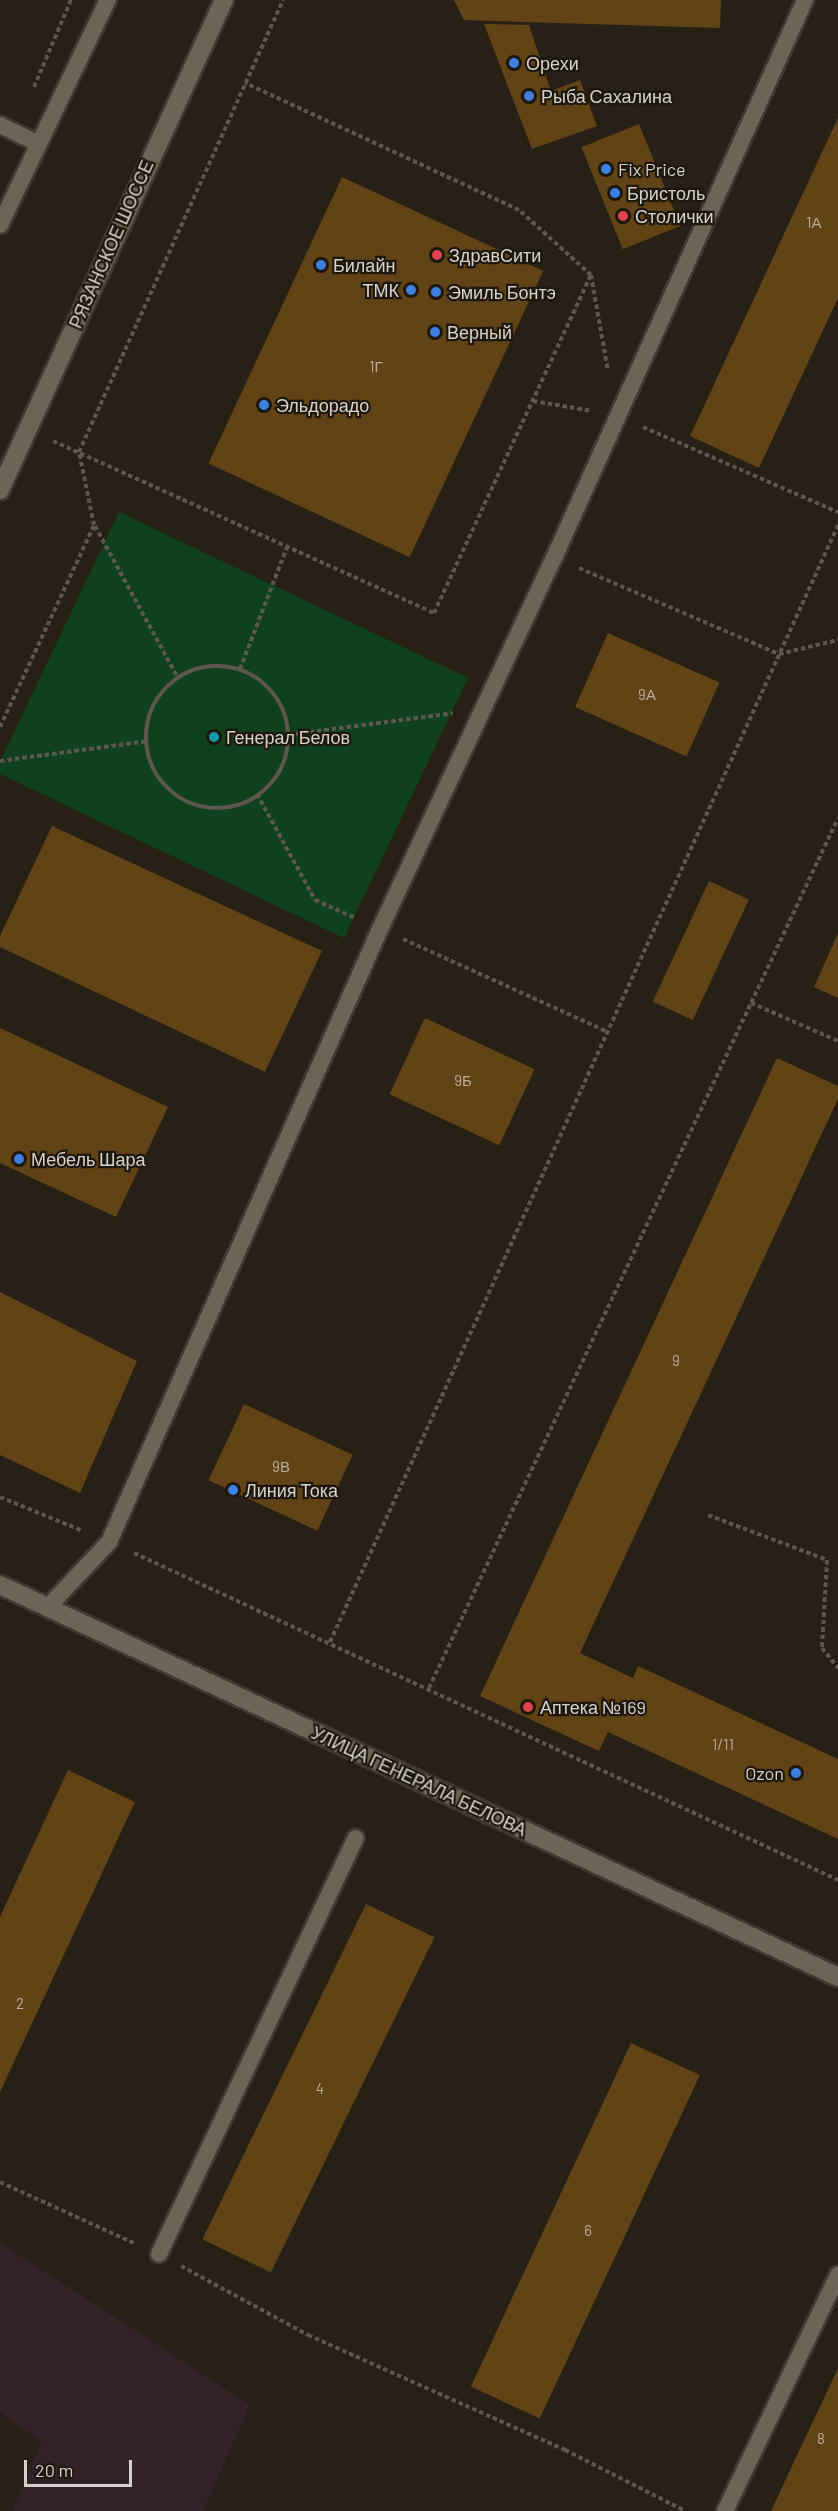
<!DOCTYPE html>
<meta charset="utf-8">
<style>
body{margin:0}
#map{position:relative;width:838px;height:2511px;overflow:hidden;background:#272016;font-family:Barlow,sans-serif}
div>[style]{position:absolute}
.industrial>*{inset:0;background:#34222a}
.green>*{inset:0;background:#10411d}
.building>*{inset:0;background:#624316;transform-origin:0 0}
.path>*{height:4px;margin-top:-2px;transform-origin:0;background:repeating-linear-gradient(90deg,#5e574f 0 4.5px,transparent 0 7.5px)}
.path>.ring{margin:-2px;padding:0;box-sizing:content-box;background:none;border:4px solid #5e574f;border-radius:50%}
.roads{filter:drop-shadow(2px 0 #403933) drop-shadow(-2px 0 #403933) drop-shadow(0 2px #403933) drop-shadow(0 -2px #403933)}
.lane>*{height:16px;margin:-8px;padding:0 8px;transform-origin:8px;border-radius:8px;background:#6d6459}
.street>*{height:18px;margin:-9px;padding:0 9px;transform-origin:9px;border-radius:9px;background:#6d6459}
.secondary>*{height:18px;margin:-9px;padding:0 9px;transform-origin:9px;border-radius:9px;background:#6d6459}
.dots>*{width:16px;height:16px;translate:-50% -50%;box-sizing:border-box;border:3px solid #1e170d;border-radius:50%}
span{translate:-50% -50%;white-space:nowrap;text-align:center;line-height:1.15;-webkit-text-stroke:4.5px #1e170d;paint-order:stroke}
.number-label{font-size:15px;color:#baae9e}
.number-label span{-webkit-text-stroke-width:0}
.poi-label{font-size:18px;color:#d7d2cc}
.left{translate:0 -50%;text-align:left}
.right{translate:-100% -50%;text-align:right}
.street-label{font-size:18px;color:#d7d2cc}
.scale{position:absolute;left:24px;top:2460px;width:108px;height:27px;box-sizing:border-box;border:3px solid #d7d2cc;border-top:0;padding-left:8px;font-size:18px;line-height:21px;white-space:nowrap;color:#d7d2cc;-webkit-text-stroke:4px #1e170d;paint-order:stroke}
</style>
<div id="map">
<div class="industrial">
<div style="clip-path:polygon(0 2243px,250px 2405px,203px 2511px,12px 2511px,42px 2442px,0 2412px)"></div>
</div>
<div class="green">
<div style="clip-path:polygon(119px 512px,468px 678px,344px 938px,0 774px,0 762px)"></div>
</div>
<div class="building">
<div style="clip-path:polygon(454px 0,721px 0,720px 28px,464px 20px)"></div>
<div style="clip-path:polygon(484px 24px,529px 25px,551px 91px,580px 80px,597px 126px,532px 149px)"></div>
<div style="clip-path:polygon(838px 118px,838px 298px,759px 468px,690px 436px)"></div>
<div style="left:639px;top:124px;width:110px;height:62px;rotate:68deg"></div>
<div style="left:342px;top:177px;width:222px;height:316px;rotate:25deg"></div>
<div style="left:608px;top:633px;width:122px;height:81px;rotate:24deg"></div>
<div style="clip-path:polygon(52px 826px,322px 951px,265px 1072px,0 947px,0 936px)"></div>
<div style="left:709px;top:881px;width:44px;height:133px;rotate:25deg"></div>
<div style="clip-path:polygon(838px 933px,838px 998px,814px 987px)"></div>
<div style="left:425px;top:1018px;width:121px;height:84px;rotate:25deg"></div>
<div style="clip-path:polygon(0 1028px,168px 1107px,116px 1217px,0 1163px)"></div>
<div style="clip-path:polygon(777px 1058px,838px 1086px,838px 1099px,580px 1653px,633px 1678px,638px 1666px,838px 1759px,838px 1839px,608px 1732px,599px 1751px,480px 1696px)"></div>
<div style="clip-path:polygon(0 1292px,137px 1361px,80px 1493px,0 1455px)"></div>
<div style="left:244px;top:1404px;width:120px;height:84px;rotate:25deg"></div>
<div style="clip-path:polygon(68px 1770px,135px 1802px,0 2092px,0 1917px)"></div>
<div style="left:366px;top:1904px;width:76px;height:373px;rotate:26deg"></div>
<div style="left:631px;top:2043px;width:76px;height:379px;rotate:25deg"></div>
<div style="clip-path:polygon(838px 2368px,838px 2511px,771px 2511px)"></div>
</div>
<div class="path">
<div style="left:34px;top:87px;width:95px;rotate:-67deg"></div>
<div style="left:591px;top:275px;width:97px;rotate:80deg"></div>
<div style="left:533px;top:401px;width:60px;rotate:9.6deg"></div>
<div style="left:643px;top:427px;width:213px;rotate:23.6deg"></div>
<div style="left:53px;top:441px;width:418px;rotate:24.3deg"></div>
<div style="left:434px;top:613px;width:373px;rotate:-65.1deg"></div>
<div style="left:591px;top:275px;width:97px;rotate:-137.9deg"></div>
<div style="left:519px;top:210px;width:302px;rotate:-155.1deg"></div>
<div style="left:95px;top:526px;width:173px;rotate:61.4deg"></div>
<div style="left:579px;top:568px;width:218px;rotate:23.3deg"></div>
<div style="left:779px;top:654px;width:61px;rotate:-13.3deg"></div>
<div class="ring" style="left:146px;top:666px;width:138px;height:138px"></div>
<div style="left:240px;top:669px;width:131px;rotate:-68.9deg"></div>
<div style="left:0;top:727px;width:223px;rotate:-65deg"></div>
<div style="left:94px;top:525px;width:75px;rotate:-101.6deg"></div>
<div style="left:79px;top:452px;width:496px;rotate:-65.7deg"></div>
<div style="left:287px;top:735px;width:167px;rotate:-7.5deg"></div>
<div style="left:0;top:761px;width:148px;rotate:-7.7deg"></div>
<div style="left:257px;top:794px;width:121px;rotate:61.3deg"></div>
<div style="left:315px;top:900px;width:44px;rotate:24.2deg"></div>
<div style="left:403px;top:939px;width:225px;rotate:24.4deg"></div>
<div style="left:751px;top:1003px;width:95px;rotate:23.6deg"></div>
<div style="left:0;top:1497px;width:90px;rotate:22.3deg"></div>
<div style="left:708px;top:1515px;width:127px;rotate:20.7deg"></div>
<div style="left:827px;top:1560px;width:88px;rotate:93.3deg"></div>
<div style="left:822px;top:1648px;width:26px;rotate:51deg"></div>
<div style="left:134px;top:1553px;width:776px;rotate:24.91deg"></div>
<div style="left:330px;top:1642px;width:1227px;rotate:-65.54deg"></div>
<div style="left:429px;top:1688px;width:961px;rotate:-64.82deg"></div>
<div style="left:0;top:2182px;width:147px;rotate:24.5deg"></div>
<div style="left:181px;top:2266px;width:145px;rotate:28.5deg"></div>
<div style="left:308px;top:2335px;width:282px;rotate:24.1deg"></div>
<div style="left:565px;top:2450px;width:135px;rotate:26.9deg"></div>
</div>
<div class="roads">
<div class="lane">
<div style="left:0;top:125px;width:43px;rotate:26deg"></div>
<div style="left:0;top:225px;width:250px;rotate:-64.4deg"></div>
<div style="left:48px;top:1607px;width:89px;rotate:-46.8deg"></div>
<div style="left:109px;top:1542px;width:670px;rotate:-66.15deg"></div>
<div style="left:380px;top:929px;width:410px;rotate:-64.9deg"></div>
<div style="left:554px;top:558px;width:612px;rotate:-65.78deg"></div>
<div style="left:159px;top:2254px;width:460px;rotate:-64.7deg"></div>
<div style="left:725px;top:2511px;width:262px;rotate:-64.4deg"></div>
</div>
<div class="street">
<div style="left:0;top:1585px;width:925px;rotate:25.07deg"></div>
</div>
<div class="secondary">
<div style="left:0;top:490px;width:539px;rotate:-65.43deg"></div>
</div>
</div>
<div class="dots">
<div style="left:514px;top:63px;background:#3f7fe0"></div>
<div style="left:529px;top:96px;background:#3f7fe0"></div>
<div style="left:606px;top:169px;background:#3f7fe0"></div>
<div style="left:615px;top:193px;background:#3f7fe0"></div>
<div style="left:623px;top:216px;background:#e0444e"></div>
<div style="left:437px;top:255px;background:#e0444e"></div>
<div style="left:321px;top:265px;background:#3f7fe0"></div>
<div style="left:411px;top:290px;background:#3f7fe0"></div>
<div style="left:436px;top:292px;background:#3f7fe0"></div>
<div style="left:435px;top:332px;background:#3f7fe0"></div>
<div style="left:264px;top:405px;background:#3f7fe0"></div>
<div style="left:214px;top:737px;background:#0f9aa8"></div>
<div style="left:19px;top:1159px;background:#3f7fe0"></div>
<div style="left:233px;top:1490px;background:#3f7fe0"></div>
<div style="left:528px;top:1707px;background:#e0444e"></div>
<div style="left:796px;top:1773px;background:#3f7fe0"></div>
</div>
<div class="number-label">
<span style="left:814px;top:223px">1А</span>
<span style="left:376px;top:367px">1Г</span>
<span style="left:647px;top:695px">9А</span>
<span style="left:463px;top:1081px">9Б</span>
<span style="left:676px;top:1361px">9</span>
<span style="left:281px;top:1467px">9В</span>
<span style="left:723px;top:1745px">1/11</span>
<span style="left:20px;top:2004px">2</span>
<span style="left:320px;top:2089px">4</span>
<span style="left:588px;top:2231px">6</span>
<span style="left:821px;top:2439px">8</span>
</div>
<div class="poi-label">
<span class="left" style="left:526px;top:63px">Орехи</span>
<span class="left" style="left:541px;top:96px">Рыба Сахалина</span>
<span class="left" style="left:618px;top:169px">Fix Price</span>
<span class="left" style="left:627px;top:193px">Бристоль</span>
<span class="left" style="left:635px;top:216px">Столички</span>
<span class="left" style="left:449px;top:255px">ЗдравСити</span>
<span class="left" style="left:333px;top:265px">Билайн</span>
<span class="right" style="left:399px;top:290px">ТМК</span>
<span class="left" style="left:448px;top:292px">Эмиль Бонтэ</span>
<span class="left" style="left:447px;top:332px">Верный</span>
<span class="left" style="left:276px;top:405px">Эльдорадо</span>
<span class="left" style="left:226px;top:737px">Генерал Белов</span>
<span class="left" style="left:31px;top:1159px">Мебель Шара</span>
<span class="left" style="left:245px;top:1490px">Линия Тока</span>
<span class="left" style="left:540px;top:1707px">Аптека №169</span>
<span class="right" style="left:784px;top:1773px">Ozon</span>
</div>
<div class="street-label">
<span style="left:111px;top:244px;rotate:-66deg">РЯЗАНСКОЕ ШОССЕ</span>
<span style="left:419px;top:1781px;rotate:25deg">УЛИЦА ГЕНЕРАЛА БЕЛОВА</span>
</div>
<div class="scale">20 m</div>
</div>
